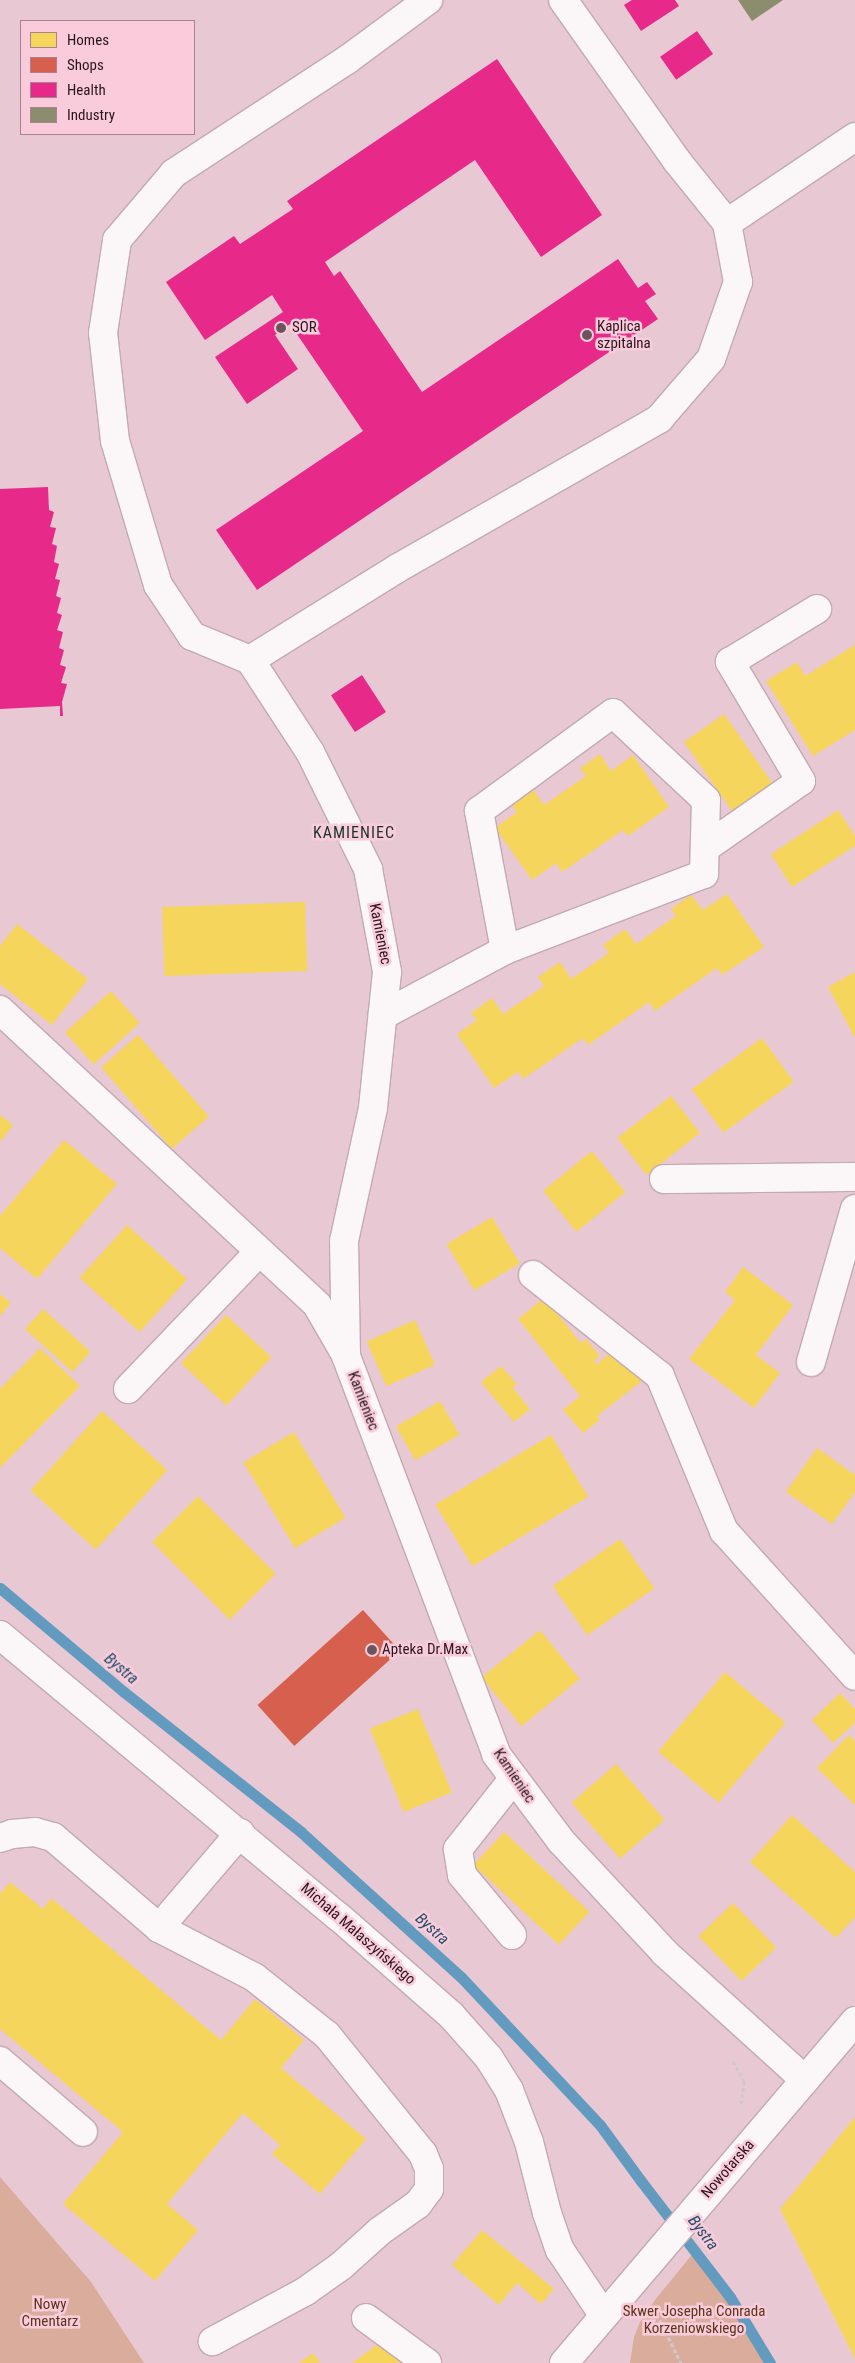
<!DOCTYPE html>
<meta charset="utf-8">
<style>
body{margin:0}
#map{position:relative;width:855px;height:2363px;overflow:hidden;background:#e7c8d3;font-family:"Roboto Condensed",sans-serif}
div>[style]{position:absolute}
.green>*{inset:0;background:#d9ac9b}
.homes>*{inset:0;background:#f6d55c;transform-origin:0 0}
.shops>*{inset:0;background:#d6604d;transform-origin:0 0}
.health>*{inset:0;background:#e7298a;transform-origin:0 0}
.industry>*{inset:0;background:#8c8c6e}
.stream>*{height:11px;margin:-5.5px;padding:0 5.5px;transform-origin:5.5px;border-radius:5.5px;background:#639abf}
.path>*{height:3px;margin-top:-1.5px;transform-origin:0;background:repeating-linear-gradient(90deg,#d1c8cb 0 4px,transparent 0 6.5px)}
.roads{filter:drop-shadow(1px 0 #c1aab1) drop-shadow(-1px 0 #c1aab1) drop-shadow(0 1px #c1aab1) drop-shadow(0 -1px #c1aab1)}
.minor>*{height:28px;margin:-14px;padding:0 14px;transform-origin:14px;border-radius:14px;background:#fbf7f8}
.major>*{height:28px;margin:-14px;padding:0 14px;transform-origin:14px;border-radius:14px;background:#fbf7f8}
.dots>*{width:14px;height:14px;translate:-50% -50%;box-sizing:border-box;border:2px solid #faccdb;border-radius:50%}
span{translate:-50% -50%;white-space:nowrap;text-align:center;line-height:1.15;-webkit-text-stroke:5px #faccdb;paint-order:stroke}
.poi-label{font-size:15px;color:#29151c}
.left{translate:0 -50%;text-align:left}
.street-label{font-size:15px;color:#29151c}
.park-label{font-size:15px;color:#5b3619}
.neighbourhood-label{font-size:16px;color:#13332b;letter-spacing:1px}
.water-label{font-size:16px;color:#1f4e69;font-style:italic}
.legend{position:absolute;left:20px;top:20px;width:175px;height:115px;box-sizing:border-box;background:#faccdb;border:1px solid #a6838f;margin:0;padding:6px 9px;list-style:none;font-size:15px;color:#29151c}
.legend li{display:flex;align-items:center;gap:10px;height:25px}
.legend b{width:25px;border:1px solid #a6838f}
</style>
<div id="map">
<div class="green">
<div style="clip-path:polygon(0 2177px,91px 2282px,144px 2363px,0 2363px)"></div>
<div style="clip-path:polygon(695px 2251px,730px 2297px,770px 2363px,630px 2363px,634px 2337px,640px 2322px,655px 2300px)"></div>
</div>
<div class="homes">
<div style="clip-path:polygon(855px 645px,855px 730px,813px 756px,766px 681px,797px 662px,805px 676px)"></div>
<div style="left:724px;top:714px;width:87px;height:49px;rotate:55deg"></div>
<div style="clip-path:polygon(600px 754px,611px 771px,633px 755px,669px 807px,628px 836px,623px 830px,562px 872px,556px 863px,532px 880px,495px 828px,517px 812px,511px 804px,533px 789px,544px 805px,586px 776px,580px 768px)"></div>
<div style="clip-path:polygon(838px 810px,855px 836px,855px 846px,792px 887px,771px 854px)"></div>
<div style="clip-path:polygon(727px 894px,764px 947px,722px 975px,717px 968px,655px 1011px,649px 1002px,588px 1045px,583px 1038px,523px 1079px,518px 1072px,494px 1088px,457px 1034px,477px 1020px,471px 1013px,492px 998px,503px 1014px,544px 986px,538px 977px,560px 962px,571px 979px,609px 953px,603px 945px,625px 929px,636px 944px,676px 916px,671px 909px,691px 895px,703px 910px)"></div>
<div style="left:305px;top:902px;width:69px;height:143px;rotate:88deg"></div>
<div style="clip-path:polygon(17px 924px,88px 979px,52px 1025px,0 984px,0 946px)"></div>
<div style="clip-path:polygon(855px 972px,855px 1038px,828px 987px)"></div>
<div style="left:111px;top:991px;width:43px;height:62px;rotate:48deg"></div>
<div style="left:138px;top:1035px;width:108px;height:49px;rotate:49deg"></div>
<div style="left:762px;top:1038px;width:54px;height:87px;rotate:54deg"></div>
<div style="left:671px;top:1096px;width:47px;height:68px;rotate:52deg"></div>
<div style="clip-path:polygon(0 1115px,13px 1125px,0 1142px)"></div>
<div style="clip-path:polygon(64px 1140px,117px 1184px,37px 1279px,0 1248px,0 1216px)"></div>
<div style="left:592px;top:1151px;width:53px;height:63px;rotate:51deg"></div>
<div style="left:492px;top:1217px;width:54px;height:53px;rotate:59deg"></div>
<div style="left:127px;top:1225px;width:81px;height:71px;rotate:42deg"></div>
<div style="clip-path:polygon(743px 1267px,793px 1305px,756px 1355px,780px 1373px,754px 1408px,689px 1359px,735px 1300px,725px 1292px)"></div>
<div style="clip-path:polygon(0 1294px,11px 1303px,0 1316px)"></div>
<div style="clip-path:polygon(544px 1298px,581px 1343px,586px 1339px,600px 1356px,594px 1361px,597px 1364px,613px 1351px,647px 1377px,597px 1416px,600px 1420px,583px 1433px,563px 1410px,580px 1396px,518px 1319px)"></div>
<div style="left:43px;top:1309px;width:64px;height:27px;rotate:42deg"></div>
<div style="left:226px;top:1315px;width:62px;height:66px;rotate:43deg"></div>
<div style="left:415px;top:1320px;width:49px;height:53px;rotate:66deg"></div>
<div style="clip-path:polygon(40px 1348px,80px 1386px,0 1468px,0 1389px)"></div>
<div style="clip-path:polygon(501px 1366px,517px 1384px,513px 1388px,530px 1409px,514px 1422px,481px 1382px)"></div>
<div style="left:440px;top:1401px;width:39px;height:51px;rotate:60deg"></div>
<div style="left:102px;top:1411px;width:88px;height:107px;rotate:42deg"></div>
<div style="left:294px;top:1432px;width:100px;height:59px;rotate:59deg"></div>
<div style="left:551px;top:1435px;width:72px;height:135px;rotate:59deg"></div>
<div style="clip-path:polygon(817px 1448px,855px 1475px,855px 1492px,832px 1524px,786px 1492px)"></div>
<div style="left:198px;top:1496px;width:110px;height:65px;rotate:45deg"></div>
<div style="left:620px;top:1539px;width:60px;height:82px;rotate:55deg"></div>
<div style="left:540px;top:1630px;width:63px;height:75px;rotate:51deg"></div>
<div style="left:725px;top:1672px;width:79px;height:104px;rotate:40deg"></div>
<div style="clip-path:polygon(840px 1693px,855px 1709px,855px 1723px,833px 1743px,812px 1720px)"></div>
<div style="left:418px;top:1709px;width:90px;height:52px;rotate:68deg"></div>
<div style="clip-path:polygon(849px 1735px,855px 1741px,855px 1805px,817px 1768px)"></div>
<div style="left:616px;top:1764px;width:74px;height:59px;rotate:49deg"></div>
<div style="clip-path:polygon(792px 1815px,855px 1872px,855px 1917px,836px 1938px,750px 1862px)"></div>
<div style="left:504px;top:1832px;width:117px;height:45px;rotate:43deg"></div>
<div style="clip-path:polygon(10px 1882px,43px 1909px,51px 1898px,221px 2040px,255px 1999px,304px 2040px,281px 2068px,366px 2139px,320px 2194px,272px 2154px,280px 2145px,243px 2113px,167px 2204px,198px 2230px,155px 2281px,63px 2204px,123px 2132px,0 2029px,0 1894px)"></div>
<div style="left:733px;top:1903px;width:62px;height:48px;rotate:46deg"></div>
<div style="clip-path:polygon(855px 2117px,855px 2359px,780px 2209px)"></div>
<div style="clip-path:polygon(482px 2230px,554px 2289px,541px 2304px,517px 2283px,499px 2305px,452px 2265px)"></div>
<div style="clip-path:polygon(384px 2340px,400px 2363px,352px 2363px)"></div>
<div style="clip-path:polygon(313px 2353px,320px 2363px,299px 2363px)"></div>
</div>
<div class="shops">
<div style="left:363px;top:1610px;width:55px;height:142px;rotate:48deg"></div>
</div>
<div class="health">
<div style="clip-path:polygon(632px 0,675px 0,679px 6px,641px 31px,624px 5px)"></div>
<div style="left:697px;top:31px;width:28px;height:45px;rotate:55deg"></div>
<div style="clip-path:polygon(497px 59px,602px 215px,541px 257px,475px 160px,325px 262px,334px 276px,340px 271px,422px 392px,618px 259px,638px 288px,647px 282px,656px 294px,645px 301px,658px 319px,257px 590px,216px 530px,363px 431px,290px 324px,275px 335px,298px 369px,247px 404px,215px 357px,283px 312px,272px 295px,205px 340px,166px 282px,234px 236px,240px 244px,293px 209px,287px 201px)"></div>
<div style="clip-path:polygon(48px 487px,49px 510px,54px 512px,50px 527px,56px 528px,52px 544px,57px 546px,54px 562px,59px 564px,55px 579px,60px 580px,56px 596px,61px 598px,57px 613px,62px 615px,57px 630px,63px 632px,59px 648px,64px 650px,60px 665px,66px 667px,61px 683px,67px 684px,62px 702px,63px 716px,60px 716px,60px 706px,0 709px,0 489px)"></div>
<div style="left:362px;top:675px;width:44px;height:37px;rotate:57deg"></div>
</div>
<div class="industry">
<div style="clip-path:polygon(738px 0,783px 0,752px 21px)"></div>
</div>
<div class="stream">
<div style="left:0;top:1588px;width:162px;rotate:40deg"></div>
<div style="left:124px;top:1692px;width:226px;rotate:38.3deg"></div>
<div style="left:301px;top:1832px;width:216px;rotate:42.2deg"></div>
<div style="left:461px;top:1977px;width:203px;rotate:46.8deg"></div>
<div style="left:600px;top:2125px;width:69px;rotate:53.8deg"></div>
<div style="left:641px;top:2181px;width:146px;rotate:52.5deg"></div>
<div style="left:730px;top:2297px;width:77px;rotate:58.8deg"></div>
</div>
<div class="path">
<div style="left:733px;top:2061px;width:23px;rotate:61deg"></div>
<div style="left:744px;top:2081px;width:23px;rotate:97deg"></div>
<div style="left:654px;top:2308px;width:61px;rotate:63.9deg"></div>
</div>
<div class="roads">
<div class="minor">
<div style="left:727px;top:223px;width:154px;rotate:-33.9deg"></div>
<div style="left:250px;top:660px;width:110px;rotate:56.9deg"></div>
<div style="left:310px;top:752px;width:131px;rotate:63.6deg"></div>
<div style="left:368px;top:869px;width:105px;rotate:79.5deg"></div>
<div style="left:387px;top:972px;width:137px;rotate:95.9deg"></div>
<div style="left:373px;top:1108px;width:136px;rotate:102.3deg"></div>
<div style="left:344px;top:1241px;width:115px;rotate:89deg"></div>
<div style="left:346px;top:1356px;width:425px;rotate:69.3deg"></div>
<div style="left:496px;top:1754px;width:109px;rotate:53.2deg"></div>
<div style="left:561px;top:1841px;width:153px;rotate:47.1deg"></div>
<div style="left:665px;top:1953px;width:189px;rotate:42.2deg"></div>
<div style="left:250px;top:660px;width:174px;rotate:-31.9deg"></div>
<div style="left:398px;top:568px;width:301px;rotate:-29.7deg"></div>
<div style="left:659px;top:419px;width:79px;rotate:-49.1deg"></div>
<div style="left:711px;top:359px;width:82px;rotate:-70.7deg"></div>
<div style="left:738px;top:282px;width:60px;rotate:-100.6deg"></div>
<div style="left:727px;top:223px;width:80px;rotate:-128.9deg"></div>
<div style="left:677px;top:161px;width:197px;rotate:-125.3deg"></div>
<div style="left:250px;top:660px;width:63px;rotate:-157.5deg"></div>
<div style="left:192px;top:636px;width:61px;rotate:-123.7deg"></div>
<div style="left:158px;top:585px;width:150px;rotate:-106.6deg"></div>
<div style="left:115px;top:441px;width:109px;rotate:-96.3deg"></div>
<div style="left:103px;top:333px;width:94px;rotate:-81.4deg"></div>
<div style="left:117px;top:240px;width:88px;rotate:-49.6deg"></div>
<div style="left:174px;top:173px;width:207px;rotate:-33.2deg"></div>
<div style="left:347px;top:60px;width:101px;rotate:-36.5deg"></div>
<div style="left:705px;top:848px;width:117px;rotate:-34.9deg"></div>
<div style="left:801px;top:781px;width:139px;rotate:-120.8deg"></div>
<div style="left:730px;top:662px;width:102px;rotate:-31.3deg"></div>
<div style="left:0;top:1010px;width:433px;rotate:42.9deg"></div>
<div style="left:317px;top:1305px;width:58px;rotate:59.9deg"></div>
<div style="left:383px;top:1015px;width:138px;rotate:-28deg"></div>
<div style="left:505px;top:950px;width:213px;rotate:-20.9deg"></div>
<div style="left:704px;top:874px;width:74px;rotate:-88.5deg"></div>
<div style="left:706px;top:800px;width:127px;rotate:-136.9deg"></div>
<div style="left:613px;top:713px;width:166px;rotate:143.8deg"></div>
<div style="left:479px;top:811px;width:141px;rotate:79.4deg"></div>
<div style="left:664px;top:1179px;width:191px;rotate:-0.6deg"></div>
<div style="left:533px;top:1275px;width:162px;rotate:38.5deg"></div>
<div style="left:660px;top:1376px;width:168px;rotate:67.6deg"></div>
<div style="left:724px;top:1531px;width:195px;rotate:47.9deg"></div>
<div style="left:811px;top:1362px;width:159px;rotate:-74deg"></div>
<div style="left:128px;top:1389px;width:190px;rotate:-46.3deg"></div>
<div style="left:0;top:1635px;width:441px;rotate:39.8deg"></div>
<div style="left:339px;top:1917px;width:149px;rotate:41.2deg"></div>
<div style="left:451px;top:2015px;width:57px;rotate:48.5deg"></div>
<div style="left:489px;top:2058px;width:38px;rotate:58deg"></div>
<div style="left:509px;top:2090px;width:56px;rotate:69deg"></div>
<div style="left:529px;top:2142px;width:73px;rotate:75.8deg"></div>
<div style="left:547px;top:2213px;width:39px;rotate:71deg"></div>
<div style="left:560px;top:2250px;width:79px;rotate:56.3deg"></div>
<div style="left:0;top:1838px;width:13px;rotate:-18deg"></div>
<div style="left:12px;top:1834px;width:23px;rotate:-5deg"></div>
<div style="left:35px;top:1832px;width:19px;rotate:16deg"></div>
<div style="left:53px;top:1837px;width:140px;rotate:40.6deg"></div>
<div style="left:159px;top:1928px;width:125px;rotate:-49.5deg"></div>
<div style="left:159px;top:1928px;width:107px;rotate:27.3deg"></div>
<div style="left:254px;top:1977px;width:93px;rotate:38.5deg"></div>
<div style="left:327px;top:2035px;width:153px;rotate:51.1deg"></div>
<div style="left:423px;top:2154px;width:16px;rotate:68deg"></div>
<div style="left:429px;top:2169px;width:20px;rotate:90deg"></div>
<div style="left:429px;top:2189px;width:19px;rotate:126deg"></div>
<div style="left:418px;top:2204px;width:47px;rotate:144.6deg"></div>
<div style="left:380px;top:2231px;width:52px;rotate:138.1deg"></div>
<div style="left:341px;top:2266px;width:43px;rotate:144.5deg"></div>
<div style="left:306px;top:2291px;width:106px;rotate:151.7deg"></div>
<div style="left:512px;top:1935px;width:78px;rotate:-129.8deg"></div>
<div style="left:462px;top:1875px;width:26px;rotate:-99deg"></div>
<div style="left:458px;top:1849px;width:90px;rotate:-51.7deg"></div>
<div style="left:0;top:2061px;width:109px;rotate:40.5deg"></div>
<div style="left:366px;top:2318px;width:76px;rotate:36.4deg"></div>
</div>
<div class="major">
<div style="left:564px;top:2363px;width:449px;rotate:-49.6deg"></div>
</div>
</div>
<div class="dots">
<div style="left:281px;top:328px;background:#6c545c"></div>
<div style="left:587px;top:335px;background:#6c545c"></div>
<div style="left:372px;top:1650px;background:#6c545c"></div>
</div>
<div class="poi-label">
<span class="left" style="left:597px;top:335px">Kaplica<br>szpitalna</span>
<span class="left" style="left:292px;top:328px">SOR</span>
<span class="left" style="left:382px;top:1650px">Apteka Dr.Max</span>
</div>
<div class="street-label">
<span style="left:380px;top:934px;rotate:79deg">Kamieniec</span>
<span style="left:363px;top:1401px;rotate:69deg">Kamieniec</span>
<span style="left:514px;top:1776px;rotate:56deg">Kamieniec</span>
<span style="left:358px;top:1934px;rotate:41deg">Michała Małaszyńskiego</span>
<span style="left:728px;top:2169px;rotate:-49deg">Nowotarska</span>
</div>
<div class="park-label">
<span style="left:50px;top:2313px">Nowy<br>Cmentarz</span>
<span style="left:694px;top:2320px">Skwer Josepha Conrada<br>Korzeniowskiego</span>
</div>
<div class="neighbourhood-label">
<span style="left:354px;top:833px">KAMIENIEC</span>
</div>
<div class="water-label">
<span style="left:121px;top:1669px;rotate:40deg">Bystra</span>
<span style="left:432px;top:1929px;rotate:42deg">Bystra</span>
<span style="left:703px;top:2233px;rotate:53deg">Bystra</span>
</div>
<ul class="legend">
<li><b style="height:14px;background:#f6d55c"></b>Homes</li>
<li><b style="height:14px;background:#d6604d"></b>Shops</li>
<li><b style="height:14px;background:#e7298a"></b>Health</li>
<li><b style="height:14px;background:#8c8c6e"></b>Industry</li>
</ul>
</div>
